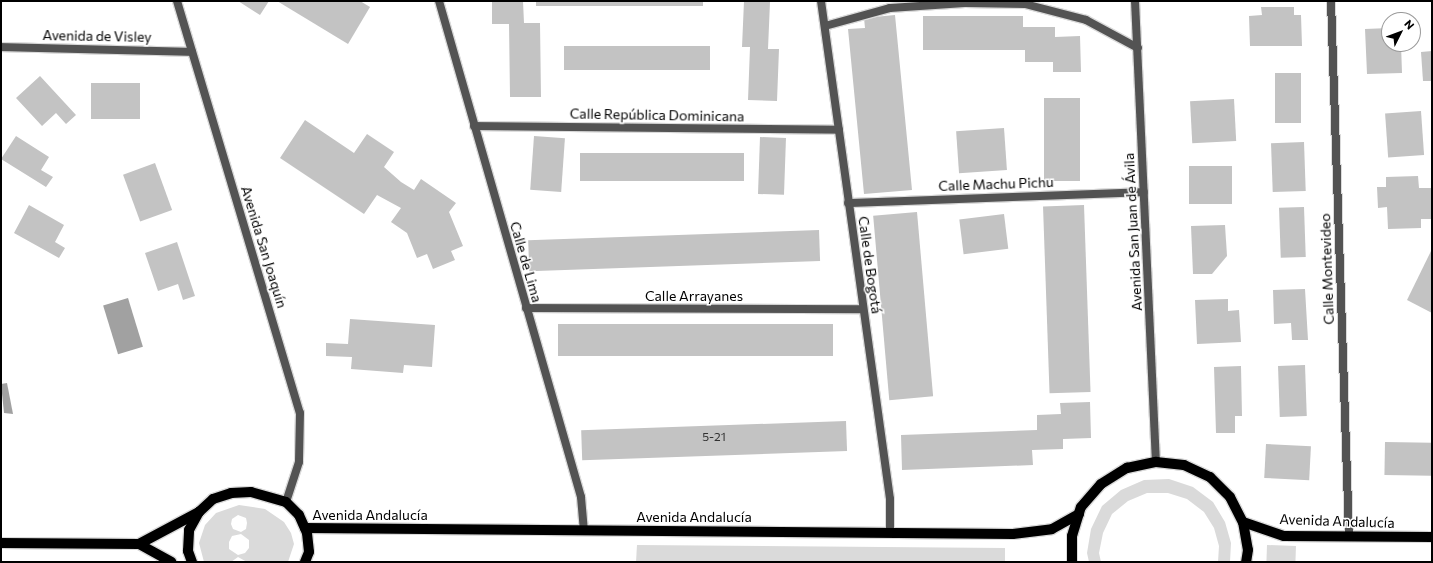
<!DOCTYPE html>
<meta charset="utf-8">
<style>
body{margin:0}
#map{position:relative;width:1433px;height:563px;overflow:hidden;background:#fff;font-family:Commissioner,sans-serif}
div>[style]{position:absolute}
.green>*{inset:0;background:#dadada;transform-origin:0 0}
.water>*{inset:0;background:#a1a1a1;transform-origin:0 0}
.building>*{inset:0;background:#c3c3c3;transform-origin:0 0}
.roads{filter:drop-shadow(1px 0 #dbdbdb) drop-shadow(-1px 0 #dbdbdb) drop-shadow(0 1px #dbdbdb) drop-shadow(0 -1px #dbdbdb)}
.minor>*{height:8px;margin:-4px;padding:0 4px;transform-origin:4px;border-radius:4px;background:#535353}
.tertiary>*{height:8px;margin:-4px;padding:0 4px;transform-origin:4px;border-radius:4px;background:#535353}
.primary>*{height:10px;margin:-5px;padding:0 5px;transform-origin:5px;border-radius:5px;background:#000}
span{translate:-50% -50%;white-space:nowrap;text-align:center;line-height:1.15;-webkit-text-stroke:3px #fff;paint-order:stroke}
.number-label{font-size:12px;color:#313131}
.number-label span{-webkit-text-stroke-width:0}
.street-label{font-size:14px;color:#000}
.frame{position:absolute;inset:0;border:2px solid #000;pointer-events:none}
.north{position:absolute;left:1381px;top:12px;width:40px;height:40px;box-sizing:border-box;background:#fff;border:1px solid #999;border-radius:50%;rotate:48deg;font-size:11px;font-weight:700;line-height:16px;text-align:center;color:#000}
.north::after{content:'';display:block;margin:auto;width:14px;height:18px;background:#000;clip-path:polygon(50% 0,100% 100%,50% 72%,0 100%)}
</style>
<div id="map">
<div class="green">
<div style="clip-path:polygon(1169px 479px,1193px 487px,1213px 502px,1225px 522px,1231px 543px,1230px 562px,1218px 562px,1219px 546px,1214px 528px,1204px 512px,1187px 499px,1168px 493px,1147px 493px,1128px 501px,1112px 514px,1103px 533px,1099px 553px,1101px 562px,1089px 562px,1087px 553px,1091px 529px,1102px 506px,1121px 490px,1144px 480px)"></div>
<div style="clip-path:polygon(evenodd,239px 505px,265px 509px,284px 522px,291px 533px,294px 544px,288px 562px,247px 562px,238px 557px,231px 562px,204px 562px,199px 543px,205px 525px,216px 513px,239px 505px,238px 515px,246px 518px,247px 523px,246px 529px,241px 532px,233px 529px,231px 524px,232px 519px,238px 515px,239px 505px,241px 534px,249px 540px,249px 548px,245px 553px,238px 555px,229px 549px,229px 542px,232px 536px,241px 534px)"></div>
<div style="clip-path:polygon(637px 545px,1005px 548px,1005px 562px,636px 562px)"></div>
<div style="left:1267px;top:545px;width:29px;height:17px;rotate:2deg"></div>
</div>
<div class="water">
<div style="left:128px;top:298px;width:51px;height:26px;rotate:73deg"></div>
<div style="clip-path:polygon(7px 383px,13px 414px,4px 413px,1px 384px)"></div>
</div>
<div class="building">
<div style="clip-path:polygon(238px 1px,269px 1px,260px 15px)"></div>
<div style="clip-path:polygon(277px 1px,360px 1px,370px 7px,348px 44px)"></div>
<div style="clip-path:polygon(492px 1px,523px 1px,524px 23px,540px 23px,541px 97px,510px 97px,509px 24px,492px 24px)"></div>
<div style="left:536px;top:1px;width:167px;height:5px"></div>
<div style="clip-path:polygon(744px 1px,770px 2px,768px 49px,779px 49px,777px 101px,748px 100px,750px 47px,742px 47px)"></div>
<div style="clip-path:polygon(1261px 7px,1294px 7px,1294px 15px,1301px 15px,1302px 46px,1250px 46px,1249px 16px,1262px 15px)"></div>
<div style="clip-path:polygon(895px 15px,912px 190px,864px 194px,848px 29px,865px 28px,864px 18px)"></div>
<div style="clip-path:polygon(923px 16px,1023px 16px,1023px 27px,1055px 27px,1055px 37px,1080px 36px,1081px 72px,1053px 72px,1053px 62px,1025px 62px,1025px 50px,923px 50px)"></div>
<div style="clip-path:polygon(1389px 28px,1389px 44px,1401px 44px,1402px 73px,1367px 74px,1365px 29px)"></div>
<div style="left:710px;top:46px;width:24px;height:146px;rotate:90deg"></div>
<div style="clip-path:polygon(1432px 51px,1432px 81px,1423px 81px,1421px 52px)"></div>
<div style="left:1275px;top:73px;width:26px;height:50px"></div>
<div style="clip-path:polygon(40px 76px,76px 115px,66px 124px,56px 113px,42px 126px,16px 98px)"></div>
<div style="left:91px;top:83px;width:49px;height:36px"></div>
<div style="left:1044px;top:98px;width:36px;height:83px"></div>
<div style="left:1234px;top:99px;width:42px;height:44px;rotate:87deg"></div>
<div style="left:1421px;top:111px;width:44px;height:36px;rotate:86deg"></div>
<div style="clip-path:polygon(305px 120px,354px 153px,367px 134px,394px 152px,384px 167px,401px 182px,414px 190px,421px 179px,456px 203px,449px 212px,463px 246px,451px 251px,455px 260px,433px 269px,427px 254px,417px 258px,407px 233px,391px 222px,401px 208px,377px 195px,364px 214px,280px 158px)"></div>
<div style="left:1004px;top:128px;width:42px;height:48px;rotate:86deg"></div>
<div style="clip-path:polygon(16px 136px,49px 157px,41px 170px,53px 177px,46px 187px,1px 159px)"></div>
<div style="left:534px;top:136px;width:31px;height:54px;rotate:4deg"></div>
<div style="left:760px;top:137px;width:26px;height:57px;rotate:2deg"></div>
<div style="left:1304px;top:142px;width:49px;height:33px;rotate:88deg"></div>
<div style="left:580px;top:153px;width:164px;height:28px"></div>
<div style="left:155px;top:163px;width:50px;height:34px;rotate:70deg"></div>
<div style="left:1189px;top:166px;width:43px;height:38px"></div>
<div style="clip-path:polygon(1418px 176px,1419px 188px,1432px 188px,1432px 219px,1421px 219px,1421px 228px,1388px 229px,1387px 207px,1378px 208px,1377px 187px,1386px 187px,1386px 177px)"></div>
<div style="clip-path:polygon(29px 205px,64px 225px,55px 242px,65px 248px,59px 258px,14px 233px)"></div>
<div style="left:1084px;top:205px;width:187px;height:41px;rotate:88deg"></div>
<div style="left:1304px;top:207px;width:50px;height:25px;rotate:88deg"></div>
<div style="left:917px;top:212px;width:185px;height:44px;rotate:85deg"></div>
<div style="left:1004px;top:214px;width:35px;height:45px;rotate:83deg"></div>
<div style="clip-path:polygon(1225px 225px,1227px 256px,1212px 274px,1193px 274px,1191px 226px)"></div>
<div style="left:819px;top:230px;width:31px;height:291px;rotate:88deg"></div>
<div style="clip-path:polygon(177px 242px,195px 296px,183px 300px,178px 284px,158px 291px,145px 253px)"></div>
<div style="clip-path:polygon(1432px 249px,1432px 313px,1407px 300px)"></div>
<div style="clip-path:polygon(1305px 289px,1308px 340px,1292px 340px,1291px 323px,1274px 324px,1273px 290px)"></div>
<div style="clip-path:polygon(1228px 299px,1228px 311px,1239px 310px,1241px 342px,1197px 344px,1195px 300px)"></div>
<div style="clip-path:polygon(350px 319px,435px 325px,432px 367px,404px 365px,403px 373px,351px 369px,352px 357px,326px 356px,326px 343px,348px 344px)"></div>
<div style="left:558px;top:324px;width:275px;height:32px"></div>
<div style="left:1305px;top:365px;width:51px;height:27px;rotate:88deg"></div>
<div style="clip-path:polygon(1241px 366px,1242px 416px,1235px 416px,1235px 433px,1216px 433px,1214px 367px)"></div>
<div style="clip-path:polygon(1090px 402px,1091px 438px,1063px 439px,1063px 449px,1032px 450px,1033px 465px,902px 470px,901px 435px,1037px 430px,1037px 415px,1061px 414px,1060px 403px)"></div>
<div style="left:846px;top:421px;width:30px;height:265px;rotate:88deg"></div>
<div style="left:1385px;top:442px;width:47px;height:33px;rotate:1deg"></div>
<div style="left:1266px;top:444px;width:45px;height:34px;rotate:3deg"></div>
</div>
<div class="roads">
<div class="minor">
<div style="left:177px;top:1px;width:430px;rotate:73.4deg"></div>
<div style="left:300px;top:413px;width:49px;rotate:91.2deg"></div>
<div style="left:299px;top:462px;width:42px;rotate:108deg"></div>
<div style="left:439px;top:1px;width:516px;rotate:74.02deg"></div>
<div style="left:581px;top:497px;width:33px;rotate:85deg"></div>
<div style="left:821px;top:1px;width:503px;rotate:82.11deg"></div>
<div style="left:890px;top:499px;width:34px;rotate:90deg"></div>
<div style="left:1331px;top:1px;width:535px;rotate:88.07deg"></div>
<div style="left:825px;top:26px;width:67px;rotate:-15.5deg"></div>
<div style="left:890px;top:8px;width:75px;rotate:-3.8deg"></div>
<div style="left:965px;top:3px;width:60px;rotate:1deg"></div>
<div style="left:1025px;top:4px;width:63px;rotate:14.7deg"></div>
<div style="left:1086px;top:20px;width:59px;rotate:28.3deg"></div>
<div style="left:1px;top:47px;width:191px;rotate:1.5deg"></div>
<div style="left:474px;top:126px;width:365px;rotate:0.6deg"></div>
<div style="left:848px;top:203px;width:296px;rotate:-2.1deg"></div>
<div style="left:526px;top:308px;width:337px;rotate:0.2deg"></div>
</div>
<div class="tertiary">
<div style="left:1135px;top:1px;width:461px;rotate:87.4deg"></div>
</div>
<div class="primary">
<div style="left:1243px;top:522px;width:43px;rotate:18.9deg"></div>
<div style="left:1284px;top:536px;width:148px;rotate:0.4deg"></div>
<div style="left:305px;top:528px;width:708px;rotate:0.49deg"></div>
<div style="left:1013px;top:534px;width:39px;rotate:-7deg"></div>
<div style="left:1052px;top:529px;width:31px;rotate:-29deg"></div>
<div style="left:1px;top:543px;width:138px;rotate:0.4deg"></div>
<div style="left:139px;top:544px;width:37px;rotate:29deg"></div>
<div style="left:139px;top:544px;width:68px;rotate:-28.1deg"></div>
<div style="left:192px;top:562px;width:12px;rotate:-110deg"></div>
<div style="left:188px;top:551px;width:21px;rotate:-87deg"></div>
<div style="left:189px;top:530px;width:21px;rotate:-61deg"></div>
<div style="left:199px;top:512px;width:19px;rotate:-43deg"></div>
<div style="left:213px;top:499px;width:19px;rotate:-18deg"></div>
<div style="left:231px;top:493px;width:20px;rotate:-3deg"></div>
<div style="left:251px;top:492px;width:36px;rotate:16deg"></div>
<div style="left:286px;top:502px;width:18px;rotate:45deg"></div>
<div style="left:299px;top:515px;width:20px;rotate:66deg"></div>
<div style="left:307px;top:533px;width:19px;rotate:84deg"></div>
<div style="left:309px;top:552px;width:11px;rotate:112deg"></div>
<div style="left:1072px;top:562px;width:26px;rotate:-90deg"></div>
<div style="left:1072px;top:536px;width:30px;rotate:-73deg"></div>
<div style="left:1081px;top:507px;width:30px;rotate:-49deg"></div>
<div style="left:1101px;top:484px;width:31px;rotate:-32deg"></div>
<div style="left:1127px;top:468px;width:30px;rotate:-12deg"></div>
<div style="left:1156px;top:462px;width:28px;rotate:6deg"></div>
<div style="left:1184px;top:465px;width:29px;rotate:25deg"></div>
<div style="left:1210px;top:477px;width:28px;rotate:45deg"></div>
<div style="left:1230px;top:497px;width:28px;rotate:63deg"></div>
<div style="left:1243px;top:522px;width:28px;rotate:80deg"></div>
<div style="left:1248px;top:550px;width:12px;rotate:99deg"></div>
</div>
</div>
<div class="number-label">
<span style="left:714px;top:437px">5-21</span>
</div>
<div class="street-label">
<span style="left:97px;top:36px;rotate:1deg">Avenida de Visley</span>
<span style="left:657px;top:115px;rotate:1deg">Calle República Dominicana</span>
<span style="left:996px;top:184px;rotate:-2deg">Calle Machu Pichu</span>
<span style="left:1133px;top:232px;rotate:-93deg">Avenida San Juan de Ávila</span>
<span style="left:264px;top:247px;rotate:73deg">Avenida San Joaquín</span>
<span style="left:526px;top:262px;rotate:74deg">Calle de Lima</span>
<span style="left:870px;top:265px;rotate:82deg">Calle de Bogotá</span>
<span style="left:1327px;top:269px;rotate:-92deg">Calle Montevideo</span>
<span style="left:694px;top:296px">Calle Arrayanes</span>
<span style="left:370px;top:515px">Avenida Andalucía</span>
<span style="left:694px;top:517px">Avenida Andalucía</span>
<span style="left:1337px;top:521px;rotate:2deg">Avenida Andalucía</span>
</div>
<div class="frame"></div>
<div class="north">N</div>
</div>
